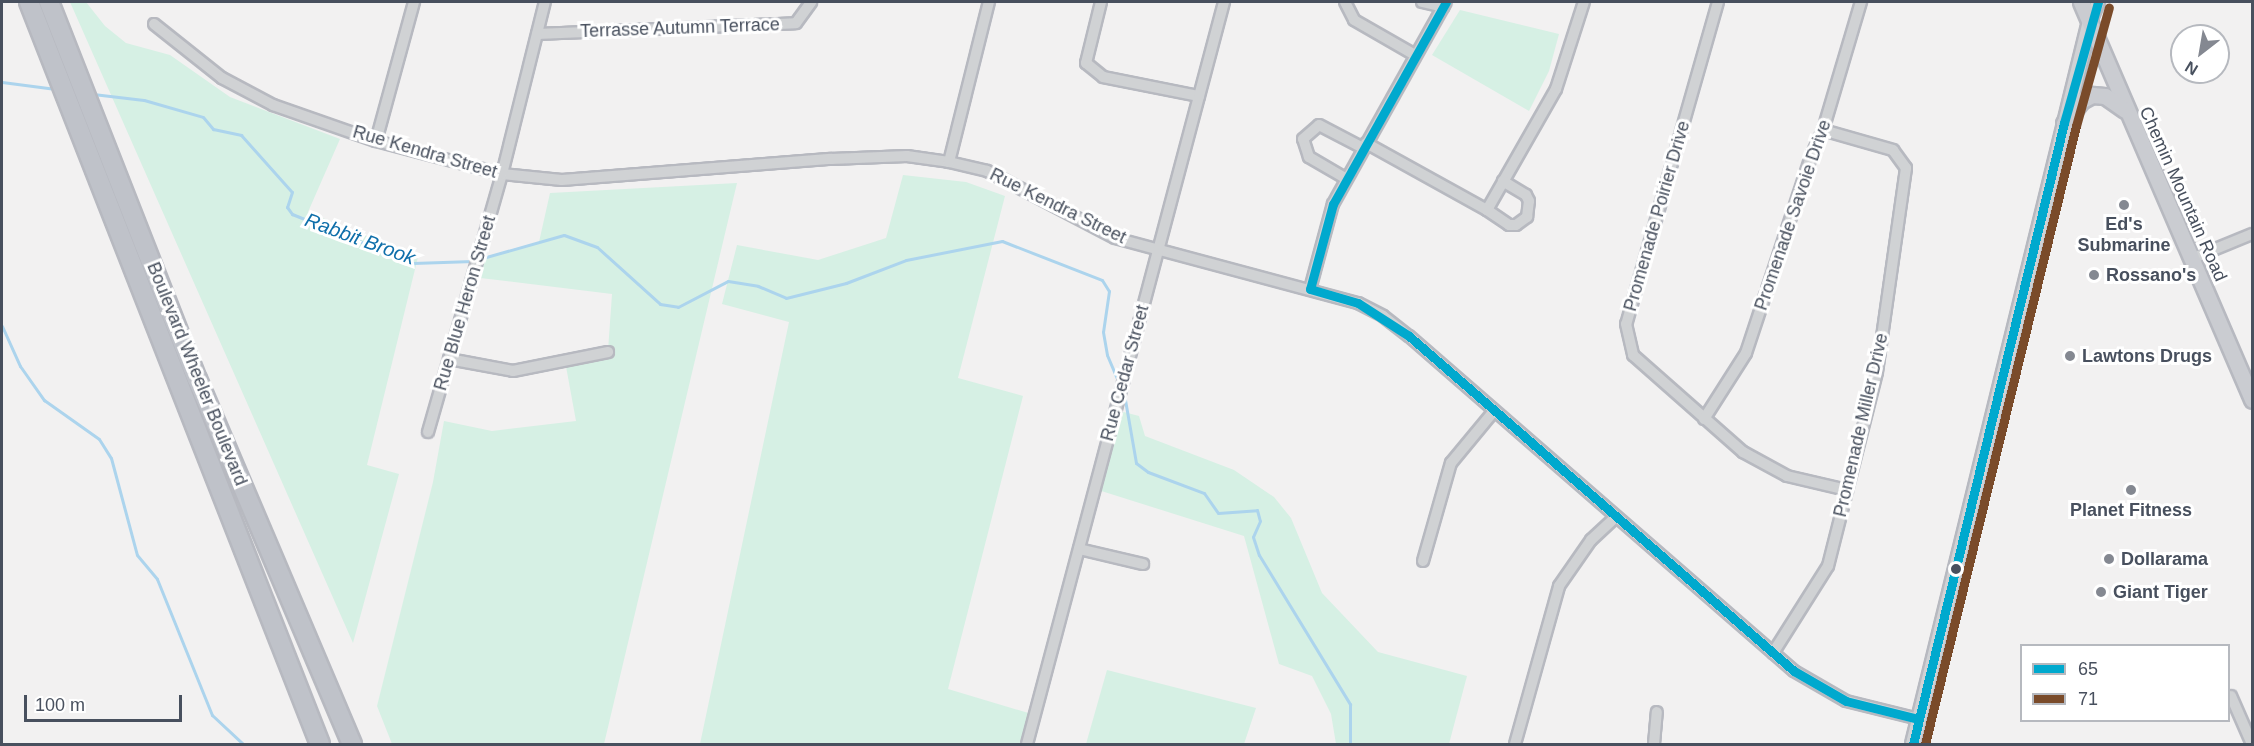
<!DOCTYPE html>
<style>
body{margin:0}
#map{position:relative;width:2254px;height:746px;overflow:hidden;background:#f2f1f1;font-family:Helvetica,sans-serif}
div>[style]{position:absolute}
.green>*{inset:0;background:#d6f0e4}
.stream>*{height:3px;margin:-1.5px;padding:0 1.5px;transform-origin:1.5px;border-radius:1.5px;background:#acd4ed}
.roads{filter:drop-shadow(2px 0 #b7b9c0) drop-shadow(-2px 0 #b7b9c0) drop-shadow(0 2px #b7b9c0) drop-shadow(0 -2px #b7b9c0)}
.minor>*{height:10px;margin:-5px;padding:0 5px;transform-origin:5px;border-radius:5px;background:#d0d2d4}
.tertiary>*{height:12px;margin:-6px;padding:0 6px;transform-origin:6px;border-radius:6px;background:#d0d2d4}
.secondary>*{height:14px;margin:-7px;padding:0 7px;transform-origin:7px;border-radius:7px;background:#d0d2d5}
.primary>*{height:15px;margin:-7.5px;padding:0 7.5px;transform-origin:7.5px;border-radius:7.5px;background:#caccd1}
.motorway>*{height:18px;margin:-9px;padding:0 9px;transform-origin:9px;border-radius:9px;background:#bfc2c9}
.bus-1>*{height:9px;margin:-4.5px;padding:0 4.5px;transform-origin:4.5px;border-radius:4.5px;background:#00a9ce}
.bus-2>*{height:9px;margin:-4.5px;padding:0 4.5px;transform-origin:4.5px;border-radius:4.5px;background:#7a4b2a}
.dots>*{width:16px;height:16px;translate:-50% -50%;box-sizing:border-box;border:3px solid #fff;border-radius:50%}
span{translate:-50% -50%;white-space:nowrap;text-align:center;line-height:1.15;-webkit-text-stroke:6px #fff;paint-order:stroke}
.street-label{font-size:18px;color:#48505e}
.poi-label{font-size:18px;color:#48505e;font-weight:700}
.left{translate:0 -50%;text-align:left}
.water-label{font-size:20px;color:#0f6faa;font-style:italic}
.frame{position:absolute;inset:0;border:3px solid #48505e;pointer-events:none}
.legend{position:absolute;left:2020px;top:644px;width:210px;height:78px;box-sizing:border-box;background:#fff;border:2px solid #b6b9bf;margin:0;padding:8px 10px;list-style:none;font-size:18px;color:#48505e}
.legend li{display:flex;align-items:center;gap:12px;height:30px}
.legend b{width:30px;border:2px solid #b6b9bf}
.north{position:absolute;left:2170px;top:24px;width:60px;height:60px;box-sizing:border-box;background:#fff;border:2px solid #b6b9bf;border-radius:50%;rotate:211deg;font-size:16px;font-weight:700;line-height:24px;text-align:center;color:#48505e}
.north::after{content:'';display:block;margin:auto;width:21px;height:27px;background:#848891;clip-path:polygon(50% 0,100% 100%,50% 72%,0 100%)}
.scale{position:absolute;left:24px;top:695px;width:158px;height:27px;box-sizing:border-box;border:3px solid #48505e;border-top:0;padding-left:8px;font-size:18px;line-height:21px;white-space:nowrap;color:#48505e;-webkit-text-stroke:4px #fff;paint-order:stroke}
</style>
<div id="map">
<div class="green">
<div style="clip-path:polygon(70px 2px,86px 2px,105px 26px,126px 43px,170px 55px,230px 97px,340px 139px,308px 212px,418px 257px,367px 465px,399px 474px,353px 643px)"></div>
<div style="clip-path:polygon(1460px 10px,1559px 34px,1549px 71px,1529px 111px,1432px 55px)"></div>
<div style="clip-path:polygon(903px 175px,966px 182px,1005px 196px,958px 378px,1023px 396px,948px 689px,1035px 715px,1027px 744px,700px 744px,789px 322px,722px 304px,737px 245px,818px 260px,886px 238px)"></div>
<div style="clip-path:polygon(737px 183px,604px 744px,392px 744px,377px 706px,433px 482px,444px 421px,492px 431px,576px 421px,565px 361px,608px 351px,612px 294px,472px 277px,477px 259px,539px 242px,550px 193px)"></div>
<div style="clip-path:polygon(1116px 410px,1139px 416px,1145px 436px,1234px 470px,1274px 497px,1291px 518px,1322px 593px,1378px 652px,1467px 676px,1449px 744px,1336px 744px,1331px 714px,1312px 676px,1279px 664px,1244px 536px,1095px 489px)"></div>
<div style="clip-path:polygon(1107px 670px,1256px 708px,1244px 744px,1086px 744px)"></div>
</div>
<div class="stream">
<div style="left:2px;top:82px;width:54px;rotate:7.4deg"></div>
<div style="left:93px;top:94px;width:51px;rotate:6.7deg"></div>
<div style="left:144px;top:100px;width:61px;rotate:16.1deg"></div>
<div style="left:203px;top:117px;width:16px;rotate:50deg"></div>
<div style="left:213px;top:129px;width:29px;rotate:12deg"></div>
<div style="left:241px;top:135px;width:76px;rotate:48.2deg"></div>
<div style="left:292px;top:192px;width:16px;rotate:108deg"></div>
<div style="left:287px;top:207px;width:9px;rotate:54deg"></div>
<div style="left:292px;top:214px;width:131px;rotate:22deg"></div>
<div style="left:413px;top:263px;width:60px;rotate:-1.9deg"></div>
<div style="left:479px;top:259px;width:88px;rotate:-15.8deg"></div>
<div style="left:564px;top:235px;width:35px;rotate:20deg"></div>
<div style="left:597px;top:247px;width:85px;rotate:42.1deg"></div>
<div style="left:660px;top:304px;width:18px;rotate:9deg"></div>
<div style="left:678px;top:307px;width:56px;rotate:-27.5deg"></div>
<div style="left:728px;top:281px;width:30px;rotate:9deg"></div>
<div style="left:758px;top:286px;width:30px;rotate:23deg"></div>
<div style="left:786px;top:298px;width:62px;rotate:-14deg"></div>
<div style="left:846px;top:283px;width:64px;rotate:-21deg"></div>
<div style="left:906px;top:260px;width:98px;rotate:-11.2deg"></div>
<div style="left:1002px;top:241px;width:107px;rotate:21.3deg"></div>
<div style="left:1102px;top:280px;width:13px;rotate:58deg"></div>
<div style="left:1109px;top:291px;width:41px;rotate:98.3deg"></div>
<div style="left:1103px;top:332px;width:23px;rotate:80deg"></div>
<div style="left:1107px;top:355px;width:30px;rotate:67deg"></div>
<div style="left:2px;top:326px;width:44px;rotate:65.8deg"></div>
<div style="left:20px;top:366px;width:42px;rotate:54.8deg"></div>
<div style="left:44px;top:400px;width:67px;rotate:35.3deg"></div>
<div style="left:99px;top:439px;width:22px;rotate:58deg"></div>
<div style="left:111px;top:458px;width:100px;rotate:75deg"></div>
<div style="left:137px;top:555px;width:31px;rotate:50deg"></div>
<div style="left:157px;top:579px;width:147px;rotate:68deg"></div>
<div style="left:212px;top:715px;width:42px;rotate:43.1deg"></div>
<div style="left:1124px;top:394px;width:70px;rotate:80.1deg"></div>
<div style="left:1136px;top:463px;width:15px;rotate:37deg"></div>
<div style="left:1148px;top:472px;width:60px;rotate:20.6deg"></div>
<div style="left:1204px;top:493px;width:24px;rotate:55deg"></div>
<div style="left:1218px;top:513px;width:39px;rotate:-4deg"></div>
<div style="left:1257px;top:510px;width:11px;rotate:75deg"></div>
<div style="left:1260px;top:521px;width:17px;rotate:114deg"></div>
<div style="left:1253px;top:537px;width:19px;rotate:72deg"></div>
<div style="left:1259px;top:555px;width:175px;rotate:58.6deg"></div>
<div style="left:1350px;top:704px;width:40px;rotate:90deg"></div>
</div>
<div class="roads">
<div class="minor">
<div style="left:1101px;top:2px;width:63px;rotate:103.8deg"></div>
<div style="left:1086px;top:63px;width:22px;rotate:39deg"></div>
<div style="left:1103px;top:77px;width:98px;rotate:11.2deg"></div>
<div style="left:1345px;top:2px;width:20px;rotate:63deg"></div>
<div style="left:1354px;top:20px;width:70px;rotate:29.8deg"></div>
<div style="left:1422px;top:2px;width:22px;rotate:13deg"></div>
<div style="left:1718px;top:2px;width:335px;rotate:105.9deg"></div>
<div style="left:1626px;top:324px;width:32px;rotate:77deg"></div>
<div style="left:1633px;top:355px;width:147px;rotate:41.4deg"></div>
<div style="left:1743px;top:452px;width:50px;rotate:28.6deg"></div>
<div style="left:1787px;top:476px;width:62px;rotate:13.1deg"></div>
<div style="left:154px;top:24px;width:87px;rotate:38.5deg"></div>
<div style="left:222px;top:78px;width:58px;rotate:27.9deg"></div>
<div style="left:273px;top:105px;width:109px;rotate:19.3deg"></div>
<div style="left:376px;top:141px;width:130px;rotate:14.7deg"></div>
<div style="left:502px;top:174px;width:60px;rotate:5.7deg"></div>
<div style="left:562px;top:180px;width:270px;rotate:-4.5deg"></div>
<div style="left:831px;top:159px;width:76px;rotate:-2.3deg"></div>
<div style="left:907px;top:156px;width:42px;rotate:8.1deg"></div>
<div style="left:949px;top:162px;width:39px;rotate:13deg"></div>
<div style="left:987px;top:171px;width:144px;rotate:27.6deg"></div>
<div style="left:1115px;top:238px;width:252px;rotate:15deg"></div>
<div style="left:1358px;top:303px;width:28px;rotate:27deg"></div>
<div style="left:1383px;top:316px;width:33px;rotate:38deg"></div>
<div style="left:1409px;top:336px;width:510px;rotate:41.03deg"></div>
<div style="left:1794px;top:671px;width:60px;rotate:30deg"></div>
<div style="left:1846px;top:701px;width:75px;rotate:13.9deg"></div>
<div style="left:537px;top:34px;width:259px;rotate:-2.4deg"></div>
<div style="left:796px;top:23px;width:26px;rotate:-54deg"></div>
<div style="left:376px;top:141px;width:144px;rotate:-74.7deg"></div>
<div style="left:1366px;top:143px;width:138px;rotate:29deg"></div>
<div style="left:1487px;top:210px;width:139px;rotate:-60.3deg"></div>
<div style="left:1556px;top:89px;width:91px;rotate:-72.2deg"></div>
<div style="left:949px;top:162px;width:165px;rotate:-76deg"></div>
<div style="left:1345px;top:178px;width:42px;rotate:-149.7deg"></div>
<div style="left:1309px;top:157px;width:19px;rotate:-108deg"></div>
<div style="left:1303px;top:139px;width:21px;rotate:-41deg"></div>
<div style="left:1319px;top:125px;width:50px;rotate:27.6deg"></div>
<div style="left:1487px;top:210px;width:27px;rotate:34deg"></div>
<div style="left:1509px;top:225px;width:7px"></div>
<div style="left:1516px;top:225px;width:14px;rotate:-36deg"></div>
<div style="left:1527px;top:217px;width:16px;rotate:-83deg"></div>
<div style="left:1529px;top:201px;width:7px;rotate:-117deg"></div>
<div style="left:1526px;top:195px;width:27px;rotate:-149deg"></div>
<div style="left:2191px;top:259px;width:66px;rotate:-22.3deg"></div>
<div style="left:1310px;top:289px;width:88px;rotate:-74.9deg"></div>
<div style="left:1333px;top:204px;width:231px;rotate:-60.8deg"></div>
<div style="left:449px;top:359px;width:65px;rotate:10.6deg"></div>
<div style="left:513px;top:371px;width:97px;rotate:-11.3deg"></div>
<div style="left:1704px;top:419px;width:78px;rotate:-57.5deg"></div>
<div style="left:1746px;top:353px;width:210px;rotate:-71.7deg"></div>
<div style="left:1812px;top:154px;width:26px;rotate:-65deg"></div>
<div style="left:1823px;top:130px;width:134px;rotate:-73.5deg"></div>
<div style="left:428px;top:432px;width:268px;rotate:-74deg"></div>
<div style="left:502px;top:174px;width:177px;rotate:-76deg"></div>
<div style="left:1079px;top:549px;width:66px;rotate:13.2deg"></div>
<div style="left:1423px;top:561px;width:102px;rotate:-74.1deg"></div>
<div style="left:1451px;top:463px;width:67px;rotate:-50.4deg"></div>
<div style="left:1773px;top:653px;width:103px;rotate:-57.7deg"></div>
<div style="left:1828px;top:566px;width:200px;rotate:-75.8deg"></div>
<div style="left:1877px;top:372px;width:206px;rotate:-81.9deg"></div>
<div style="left:1906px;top:168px;width:22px;rotate:-126deg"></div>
<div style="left:1893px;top:150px;width:73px;rotate:-164.1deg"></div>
<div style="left:2231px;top:696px;width:52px;rotate:66.4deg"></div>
<div style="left:1027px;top:744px;width:768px;rotate:-75.13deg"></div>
<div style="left:1515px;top:744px;width:164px;rotate:-74.4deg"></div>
<div style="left:1559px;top:586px;width:56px;rotate:-55.2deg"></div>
<div style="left:1591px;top:540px;width:34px;rotate:-43deg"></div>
<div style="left:1654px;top:744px;width:32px;rotate:-85deg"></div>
</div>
<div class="tertiary">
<div style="left:2090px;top:21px;width:21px;rotate:-67deg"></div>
</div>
<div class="secondary">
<div style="left:1913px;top:744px;width:744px;rotate:-76.24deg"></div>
</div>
<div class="primary">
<div style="left:2081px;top:2px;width:433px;rotate:66.7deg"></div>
<div style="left:2064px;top:123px;width:28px;rotate:-52deg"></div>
<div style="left:2081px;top:101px;width:13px;rotate:-29deg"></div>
<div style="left:2092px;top:95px;width:13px;rotate:4deg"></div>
<div style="left:2105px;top:96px;width:24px;rotate:35deg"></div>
</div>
<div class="motorway">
<div style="left:29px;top:2px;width:797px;rotate:68.59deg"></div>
<div style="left:49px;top:2px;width:405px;rotate:68.6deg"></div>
<div style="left:197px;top:379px;width:397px;rotate:67deg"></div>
</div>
</div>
<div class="bus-1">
<div style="left:1446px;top:2px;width:231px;rotate:119.2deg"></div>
<div style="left:1333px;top:204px;width:88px;rotate:105.1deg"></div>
<div style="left:1310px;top:289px;width:50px;rotate:16.3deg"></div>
<div style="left:1358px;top:303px;width:61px;rotate:32.9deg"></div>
<div style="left:1409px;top:336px;width:510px;rotate:41.03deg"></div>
<div style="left:1794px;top:671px;width:60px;rotate:30deg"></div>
<div style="left:1846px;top:701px;width:75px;rotate:13.9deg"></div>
<div style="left:1913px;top:744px;width:639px;rotate:-76.33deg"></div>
<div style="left:2064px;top:123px;width:126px;rotate:-74.3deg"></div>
</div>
<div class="bus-2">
<div style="left:1925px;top:744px;width:636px;rotate:-76.27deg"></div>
<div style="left:2076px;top:126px;width:123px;rotate:-74.5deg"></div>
</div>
<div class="dots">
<div style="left:2124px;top:205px;background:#848891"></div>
<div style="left:2094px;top:275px;background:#848891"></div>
<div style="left:2070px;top:356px;background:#848891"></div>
<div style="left:2131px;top:490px;background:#848891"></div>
<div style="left:2109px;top:559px;background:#848891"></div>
<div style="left:1956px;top:569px;background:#48505e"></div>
<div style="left:2101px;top:592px;background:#848891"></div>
</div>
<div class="street-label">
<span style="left:680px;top:28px;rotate:-2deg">Terrasse Autumn Terrace</span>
<span style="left:425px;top:152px;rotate:16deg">Rue Kendra Street</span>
<span style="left:2183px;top:194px;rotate:66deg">Chemin Mountain Road</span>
<span style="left:1058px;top:206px;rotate:26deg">Rue Kendra Street</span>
<span style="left:1793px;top:215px;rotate:-71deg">Promenade Savoie Drive</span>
<span style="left:1657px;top:216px;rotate:-74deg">Promenade Poirier Drive</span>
<span style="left:465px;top:303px;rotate:-74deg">Rue Blue Heron Street</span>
<span style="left:1125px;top:373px;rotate:-75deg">Rue Cedar Street</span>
<span style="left:197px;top:374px;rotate:68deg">Boulevard Wheeler Boulevard</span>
<span style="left:1861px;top:425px;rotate:-77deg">Promenade Miller Drive</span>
</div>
<div class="poi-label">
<span style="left:2124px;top:235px">Ed's<br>Submarine</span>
<span class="left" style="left:2106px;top:275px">Rossano's</span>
<span class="left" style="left:2082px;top:356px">Lawtons Drugs</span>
<span style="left:2131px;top:510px">Planet Fitness</span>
<span class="left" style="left:2121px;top:559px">Dollarama</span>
<span class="left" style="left:2113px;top:592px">Giant Tiger</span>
</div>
<div class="water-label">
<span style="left:360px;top:239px;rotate:20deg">Rabbit Brook</span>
</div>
<div class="frame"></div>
<ul class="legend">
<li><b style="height:8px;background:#00a9ce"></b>65</li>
<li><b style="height:8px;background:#7a4b2a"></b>71</li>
</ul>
<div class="north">N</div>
<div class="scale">100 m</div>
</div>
